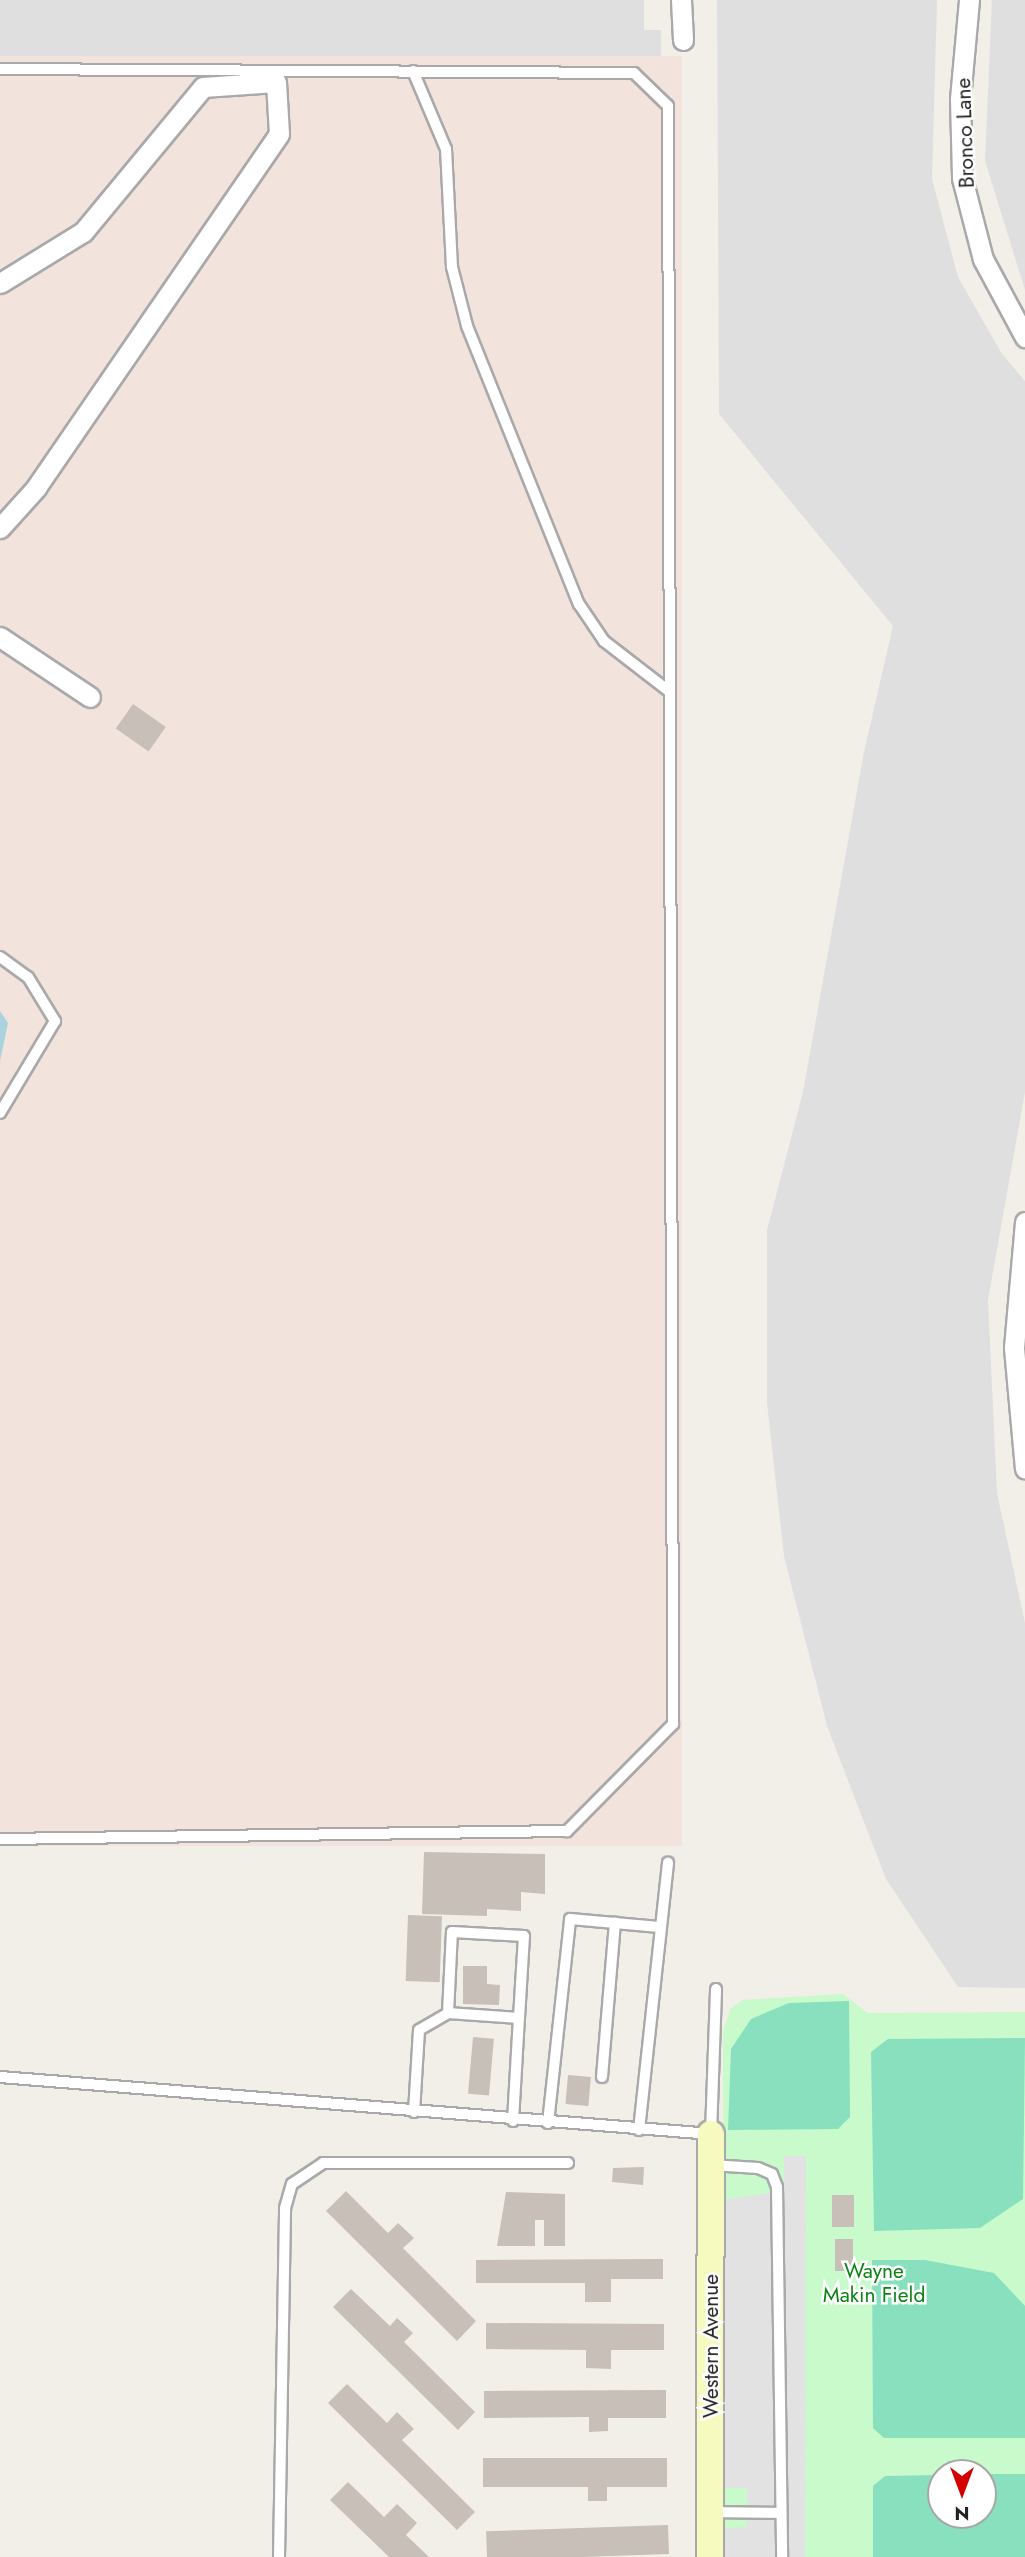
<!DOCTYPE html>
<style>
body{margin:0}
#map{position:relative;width:1025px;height:2557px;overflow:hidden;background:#f2efe9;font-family:Jost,sans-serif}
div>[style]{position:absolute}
.residential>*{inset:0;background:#e0dfdf}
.military>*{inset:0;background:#f3e3dd;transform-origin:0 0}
.park>*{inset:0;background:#c8facc}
.pitch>*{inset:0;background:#88e0be}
.parking>*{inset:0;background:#e2e2e2}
.water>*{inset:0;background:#aad3df}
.building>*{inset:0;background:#c7bfb8;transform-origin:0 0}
.roads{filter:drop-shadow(2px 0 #a9a9a9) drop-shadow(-2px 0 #a9a9a9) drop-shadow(0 2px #a9a9a9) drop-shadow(0 -2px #a9a9a9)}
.lane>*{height:10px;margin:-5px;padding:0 5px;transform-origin:5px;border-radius:5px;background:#fff}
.street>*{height:19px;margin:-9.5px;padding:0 9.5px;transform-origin:9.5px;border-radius:9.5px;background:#fff}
.secondary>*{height:26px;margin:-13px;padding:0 13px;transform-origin:13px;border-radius:13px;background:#f7fabf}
span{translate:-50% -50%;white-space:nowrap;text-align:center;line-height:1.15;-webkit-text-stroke:5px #fff;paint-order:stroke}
.street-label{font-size:21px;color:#222}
.park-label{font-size:21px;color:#0c8416}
.north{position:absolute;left:927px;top:2459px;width:70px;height:70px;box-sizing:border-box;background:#fff;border:2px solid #a7a7a7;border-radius:50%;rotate:180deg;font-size:19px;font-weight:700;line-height:28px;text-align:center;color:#222}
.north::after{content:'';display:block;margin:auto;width:24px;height:32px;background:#d40000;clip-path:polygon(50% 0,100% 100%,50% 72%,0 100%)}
</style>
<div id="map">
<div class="residential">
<div style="clip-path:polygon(0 0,644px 0,644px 30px,661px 30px,661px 56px,0 60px)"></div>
<div style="clip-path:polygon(717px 0,937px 0,932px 179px,958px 277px,1002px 354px,1025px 381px,1025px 1092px,988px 1300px,997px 1493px,1025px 1623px,1025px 1988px,958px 1987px,886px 1879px,827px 1726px,784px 1556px,767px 1403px,767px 1230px,803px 1092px,864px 752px,893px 626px,719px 414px)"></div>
<div style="clip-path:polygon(992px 0,1025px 0,1025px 290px,985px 161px)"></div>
</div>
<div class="military">
<div style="left:682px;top:56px;width:1790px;height:682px;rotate:90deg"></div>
</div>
<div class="park">
<div style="clip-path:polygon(evenodd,843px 1994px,868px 2013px,1025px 2012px,1025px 2557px,723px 2557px,723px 2032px,730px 2009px,742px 2000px,843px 1994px,941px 2473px,983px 2473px,983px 2515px,941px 2515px,941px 2473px)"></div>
</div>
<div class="pitch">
<div style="clip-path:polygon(849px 2001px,850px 2117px,838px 2129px,728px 2130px,731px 2049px,751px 2019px,789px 2003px)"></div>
<div style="clip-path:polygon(1025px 2038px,1023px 2199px,980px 2228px,874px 2231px,871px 2052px,888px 2039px)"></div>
<div style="clip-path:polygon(872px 2260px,925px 2260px,994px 2273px,1025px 2306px,1025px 2438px,884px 2438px,873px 2428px)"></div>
<div style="clip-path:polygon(983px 2474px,1025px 2474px,1025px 2557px,873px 2557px,873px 2486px,885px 2476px,941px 2475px,941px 2515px,983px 2515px)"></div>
</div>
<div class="parking">
<div style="clip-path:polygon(784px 2156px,806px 2156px,805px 2557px,721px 2557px,721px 2529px,747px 2527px,747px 2488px,721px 2488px,721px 2200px,784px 2191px)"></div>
</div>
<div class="water">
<div style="clip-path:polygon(0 1011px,8px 1023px,0 1061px)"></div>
</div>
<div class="building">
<div style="left:133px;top:704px;width:40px;height:30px;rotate:35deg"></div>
<div style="clip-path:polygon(424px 1852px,545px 1854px,545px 1894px,521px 1892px,521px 1911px,487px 1909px,487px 1916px,422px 1914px)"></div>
<div style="left:408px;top:1915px;width:34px;height:66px;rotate:2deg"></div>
<div style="clip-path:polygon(463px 1966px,487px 1966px,487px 1984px,500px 1985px,499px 2005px,463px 2004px)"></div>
<div style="left:473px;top:2037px;width:21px;height:57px;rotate:5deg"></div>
<div style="left:568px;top:2075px;width:23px;height:29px;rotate:5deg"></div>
<div style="clip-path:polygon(644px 2167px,643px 2185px,612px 2182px,613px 2168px)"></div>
<div style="clip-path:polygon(346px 2191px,388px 2233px,398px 2223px,414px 2238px,403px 2248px,476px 2321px,457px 2341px,326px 2211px)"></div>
<div style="clip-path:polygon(506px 2192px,565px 2194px,565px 2246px,544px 2246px,544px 2220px,535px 2220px,535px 2246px,497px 2246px)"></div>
<div style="left:832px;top:2195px;width:22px;height:32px"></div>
<div style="left:835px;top:2239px;width:18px;height:32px"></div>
<div style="clip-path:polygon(663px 2259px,663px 2279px,611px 2279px,611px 2302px,585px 2302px,585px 2283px,476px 2283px,476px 2260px)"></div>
<div style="clip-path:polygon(351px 2289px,390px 2326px,397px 2318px,413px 2333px,404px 2342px,475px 2412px,458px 2430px,333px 2307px)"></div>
<div style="clip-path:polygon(486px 2323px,664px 2324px,664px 2350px,611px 2350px,611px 2369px,586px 2368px,586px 2350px,486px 2349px)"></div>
<div style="clip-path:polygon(347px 2384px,387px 2423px,397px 2412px,414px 2429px,402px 2440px,475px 2512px,457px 2530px,328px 2403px)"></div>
<div style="clip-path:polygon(666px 2390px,666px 2418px,608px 2418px,608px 2431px,589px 2432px,589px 2417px,484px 2418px,484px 2391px)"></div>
<div style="clip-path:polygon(483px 2458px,667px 2458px,667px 2487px,607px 2487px,607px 2501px,588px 2501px,588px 2487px,483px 2487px)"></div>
<div style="clip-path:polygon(348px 2482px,384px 2517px,397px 2504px,417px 2523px,406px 2535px,429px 2557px,389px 2557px,330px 2500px)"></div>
<div style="left:668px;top:2525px;width:29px;height:182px;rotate:88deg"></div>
</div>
<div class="roads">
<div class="lane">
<div style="left:0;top:69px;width:634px;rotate:0.36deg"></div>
<div style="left:634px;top:73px;width:47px;rotate:44.1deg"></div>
<div style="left:668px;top:106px;width:1618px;rotate:89.82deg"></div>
<div style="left:673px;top:1724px;width:151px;rotate:134.7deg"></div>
<div style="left:567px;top:1831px;width:567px;rotate:179.19deg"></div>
<div style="left:413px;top:71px;width:85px;rotate:67.1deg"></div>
<div style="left:446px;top:149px;width:118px;rotate:87.1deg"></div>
<div style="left:452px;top:267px;width:61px;rotate:75.7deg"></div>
<div style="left:467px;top:326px;width:300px;rotate:68.1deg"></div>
<div style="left:579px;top:604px;width:45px;rotate:56deg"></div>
<div style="left:604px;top:641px;width:83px;rotate:37.7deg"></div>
<div style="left:0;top:957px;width:34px;rotate:36deg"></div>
<div style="left:28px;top:977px;width:52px;rotate:58.5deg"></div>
<div style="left:55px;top:1021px;width:107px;rotate:120.9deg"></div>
<div style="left:0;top:2077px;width:713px;rotate:4.58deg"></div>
<div style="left:711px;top:2134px;width:145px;rotate:-88deg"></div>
<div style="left:602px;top:2077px;width:155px;rotate:-85.2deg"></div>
<div style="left:414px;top:2112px;width:82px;rotate:-86.5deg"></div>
<div style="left:419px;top:2030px;width:34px;rotate:-30deg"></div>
<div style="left:448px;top:2013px;width:81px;rotate:-87.2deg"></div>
<div style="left:452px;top:1932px;width:72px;rotate:3.2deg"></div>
<div style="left:524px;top:1936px;width:82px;rotate:93.5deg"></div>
<div style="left:519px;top:2018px;width:71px;rotate:-176deg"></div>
<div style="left:513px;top:2121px;width:103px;rotate:-86.7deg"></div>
<div style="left:548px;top:2123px;width:205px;rotate:-83.8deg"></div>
<div style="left:570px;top:1919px;width:90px;rotate:5.1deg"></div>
<div style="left:639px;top:2130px;width:269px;rotate:-83.8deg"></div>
<div style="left:711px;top:2165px;width:47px;rotate:3.7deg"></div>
<div style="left:758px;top:2168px;width:15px;rotate:23deg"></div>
<div style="left:772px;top:2174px;width:14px;rotate:69deg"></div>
<div style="left:777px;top:2187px;width:370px;rotate:89.2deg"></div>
<div style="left:711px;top:2512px;width:70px;rotate:0.8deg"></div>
<div style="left:279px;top:2557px;width:349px;rotate:-89deg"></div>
<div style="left:285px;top:2208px;width:25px;rotate:-74deg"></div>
<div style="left:292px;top:2184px;width:37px;rotate:-34deg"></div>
<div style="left:323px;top:2163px;width:245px"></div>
</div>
<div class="street">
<div style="left:681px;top:0;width:40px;rotate:87.1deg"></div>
<div style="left:969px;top:0;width:99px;rotate:95.2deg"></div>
<div style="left:960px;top:99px;width:79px;rotate:88.5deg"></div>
<div style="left:962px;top:178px;width:84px;rotate:75.5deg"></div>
<div style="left:983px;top:259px;width:89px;rotate:61.7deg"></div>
<div style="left:0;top:283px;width:97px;rotate:-31.6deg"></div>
<div style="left:83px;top:232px;width:188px;rotate:-50.4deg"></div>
<div style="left:203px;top:87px;width:73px;rotate:-3.9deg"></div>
<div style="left:276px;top:82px;width:52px;rotate:86.7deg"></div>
<div style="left:279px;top:134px;width:429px;rotate:124.5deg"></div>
<div style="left:36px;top:488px;width:54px;rotate:132deg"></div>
<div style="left:0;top:637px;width:108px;rotate:33.7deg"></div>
<div style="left:1025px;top:1222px;width:126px;rotate:95deg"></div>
<div style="left:1014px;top:1348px;width:121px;rotate:84.8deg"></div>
</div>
<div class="secondary">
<div style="left:710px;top:2557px;width:423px;rotate:-89.9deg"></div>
</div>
</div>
<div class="street-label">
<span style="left:965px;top:133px;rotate:-92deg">Bronco Lane</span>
<span style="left:711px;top:2346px;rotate:-90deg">Western Avenue</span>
</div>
<div class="park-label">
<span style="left:874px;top:2283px">Wayne<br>Makin Field</span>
</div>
<div class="north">N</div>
</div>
